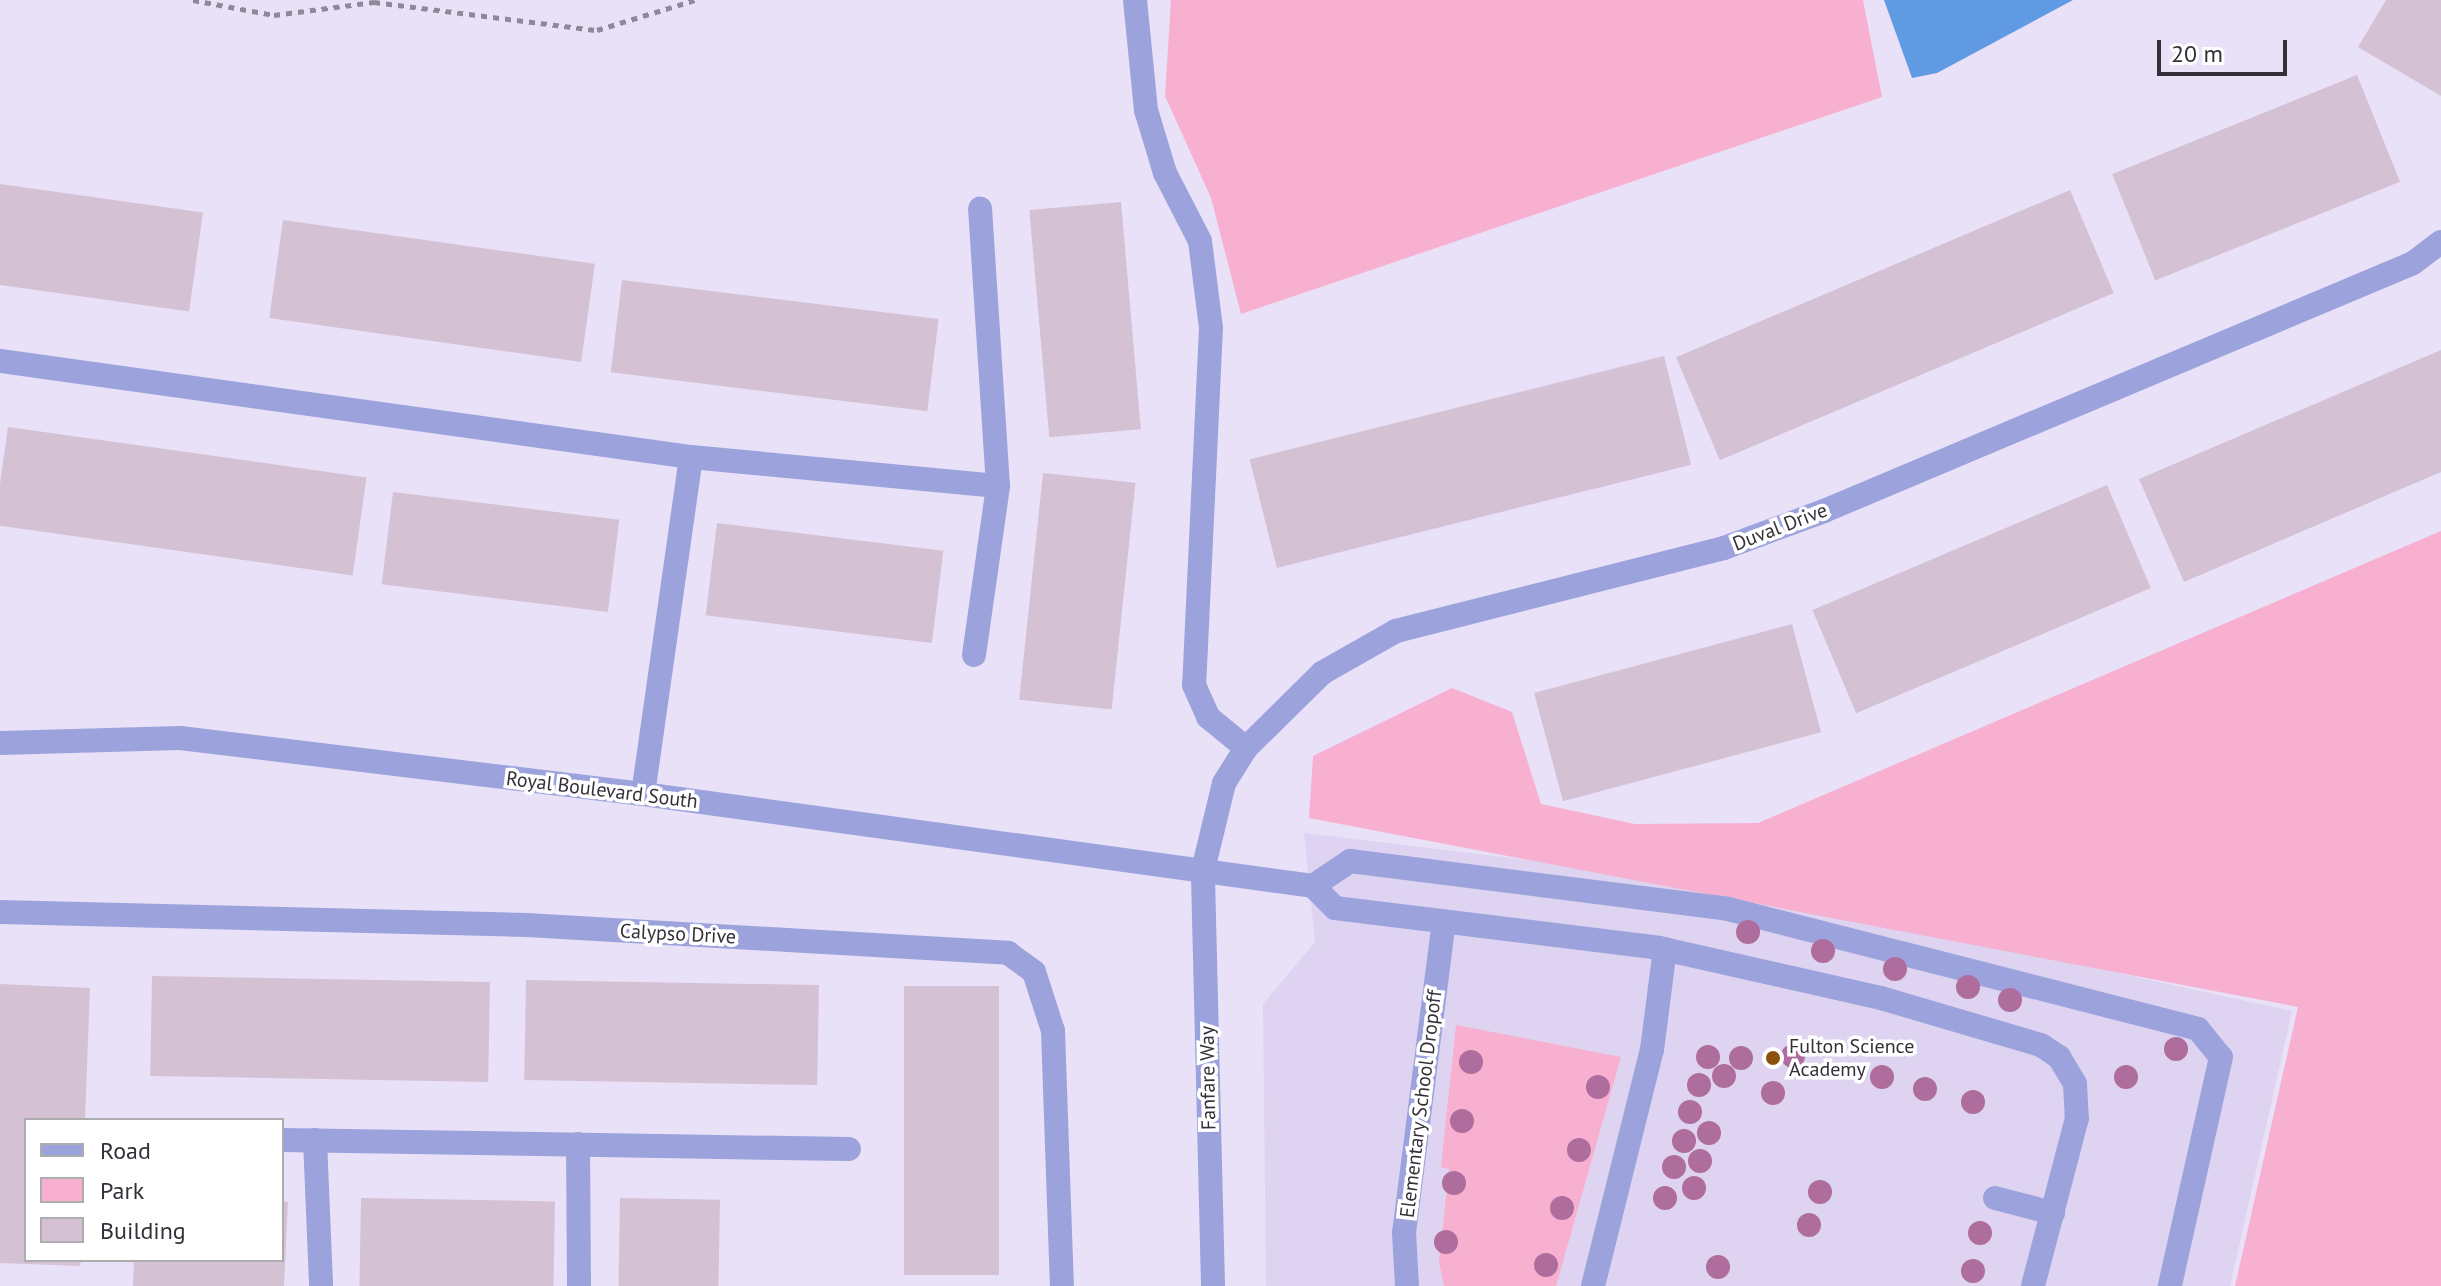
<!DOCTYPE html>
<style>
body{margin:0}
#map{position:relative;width:2441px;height:1286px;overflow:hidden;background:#e9e1f8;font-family:"PT Sans",sans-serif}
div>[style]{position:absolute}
.built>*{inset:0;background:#ded3f0}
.green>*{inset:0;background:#f7b0d0}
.water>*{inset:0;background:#609ae2}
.building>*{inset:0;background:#d4c2d4;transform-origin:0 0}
.path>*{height:5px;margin-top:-2.5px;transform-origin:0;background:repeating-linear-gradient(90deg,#8e8898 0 6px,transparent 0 12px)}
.minor>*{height:24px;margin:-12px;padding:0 12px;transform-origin:12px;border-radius:12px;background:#9ca3dc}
.trees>*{width:24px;height:24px;margin:-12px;border-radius:50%;background:#ae6d9c}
.dots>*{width:22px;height:22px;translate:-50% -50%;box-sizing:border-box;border:4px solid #fff;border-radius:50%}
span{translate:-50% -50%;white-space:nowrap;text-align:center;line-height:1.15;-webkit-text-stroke:7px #fff;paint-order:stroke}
.street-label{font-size:20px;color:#333038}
.poi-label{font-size:20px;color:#333038}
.left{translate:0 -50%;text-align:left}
.legend{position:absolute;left:24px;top:1118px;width:260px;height:144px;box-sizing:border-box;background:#fff;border:2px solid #adacaf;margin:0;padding:10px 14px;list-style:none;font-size:24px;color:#333038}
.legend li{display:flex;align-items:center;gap:16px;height:40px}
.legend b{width:40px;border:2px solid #adacaf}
.scale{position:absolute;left:2157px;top:40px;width:130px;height:36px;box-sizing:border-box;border:4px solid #333038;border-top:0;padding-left:10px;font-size:24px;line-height:28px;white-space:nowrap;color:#333038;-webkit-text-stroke:6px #fff;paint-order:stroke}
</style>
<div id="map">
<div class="built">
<div style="clip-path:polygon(1304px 833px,1693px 880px,2292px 1011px,2230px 1286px,1266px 1286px,1263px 1004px,1315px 942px)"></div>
</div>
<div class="green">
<div style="clip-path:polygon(1171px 0,1863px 0,1882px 97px,1241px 314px,1211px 198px,1165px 96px)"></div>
<div style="clip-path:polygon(2441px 531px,2441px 1286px,2235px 1286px,2298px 1007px,1309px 818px,1313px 756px,1452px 688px,1512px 712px,1541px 804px,1635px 824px,1758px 823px)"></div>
<div style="clip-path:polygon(1456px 1025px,1621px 1057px,1556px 1286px,1444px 1286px,1439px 1262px,1449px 1169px,1441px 1167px)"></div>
</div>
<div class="water">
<div style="clip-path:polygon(1884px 0,2073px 0,1937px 73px,1912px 78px)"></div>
</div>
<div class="building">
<div style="clip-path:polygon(2386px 0,2441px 0,2441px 96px,2358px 47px)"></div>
<div style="left:2357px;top:75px;width:115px;height:264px;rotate:68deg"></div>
<div style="left:0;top:184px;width:205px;height:100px;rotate:8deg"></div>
<div style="left:2070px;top:190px;width:112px;height:428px;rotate:67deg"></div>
<div style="left:1121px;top:202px;width:228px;height:92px;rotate:85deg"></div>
<div style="left:283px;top:220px;width:315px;height:99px;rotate:8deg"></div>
<div style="left:622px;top:280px;width:319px;height:93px;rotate:7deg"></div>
<div style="clip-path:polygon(2441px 350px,2441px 472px,2184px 582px,2139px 479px)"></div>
<div style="left:1664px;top:356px;width:112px;height:427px;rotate:76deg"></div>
<div style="left:8px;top:427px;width:362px;height:99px;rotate:8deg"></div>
<div style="left:1043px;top:473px;width:93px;height:228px;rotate:6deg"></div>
<div style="left:2107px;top:485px;width:112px;height:320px;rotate:67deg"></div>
<div style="left:393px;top:492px;width:228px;height:93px;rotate:7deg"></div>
<div style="left:717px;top:523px;width:228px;height:93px;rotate:7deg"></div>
<div style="left:1792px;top:624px;width:112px;height:267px;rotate:75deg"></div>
<div style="left:152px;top:976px;width:338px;height:100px;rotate:1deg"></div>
<div style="left:526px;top:980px;width:293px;height:100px;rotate:1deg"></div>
<div style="clip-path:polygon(0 984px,90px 988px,85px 1120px,26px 1120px,26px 1260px,81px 1260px,80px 1266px,0 1263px)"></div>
<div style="left:904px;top:986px;width:95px;height:289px"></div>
<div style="left:361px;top:1198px;width:194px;height:88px;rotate:1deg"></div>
<div style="left:620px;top:1198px;width:100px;height:88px;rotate:1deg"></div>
<div style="clip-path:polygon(282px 1201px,288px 1202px,284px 1286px,133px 1286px,134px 1260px,282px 1260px)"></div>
</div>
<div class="path">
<div style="left:193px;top:0;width:82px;rotate:10.5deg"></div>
<div style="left:274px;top:15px;width:101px;rotate:-7.4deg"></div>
<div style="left:374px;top:2px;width:225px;rotate:7.2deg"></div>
<div style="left:597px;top:30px;width:102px;rotate:-17deg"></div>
</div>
<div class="minor">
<div style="left:1135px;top:0;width:111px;rotate:84.3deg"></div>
<div style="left:1146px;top:110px;width:66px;rotate:73.2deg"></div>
<div style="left:1165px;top:173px;width:76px;rotate:62.8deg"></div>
<div style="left:1200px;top:241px;width:88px;rotate:82.8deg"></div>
<div style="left:1211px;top:328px;width:357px;rotate:92.7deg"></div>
<div style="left:1194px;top:685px;width:35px;rotate:66deg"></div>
<div style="left:1208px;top:717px;width:49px;rotate:39.2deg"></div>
<div style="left:0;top:361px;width:698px;rotate:7.91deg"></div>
<div style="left:691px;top:457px;width:340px;rotate:98.1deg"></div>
<div style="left:691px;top:457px;width:308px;rotate:5.4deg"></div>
<div style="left:998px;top:486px;width:278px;rotate:-93.7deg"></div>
<div style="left:974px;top:655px;width:171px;rotate:-81.9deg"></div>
<div style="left:0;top:743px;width:180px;rotate:-1.6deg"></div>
<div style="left:180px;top:738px;width:466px;rotate:6.9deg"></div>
<div style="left:643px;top:794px;width:676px;rotate:7.82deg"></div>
<div style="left:1313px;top:886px;width:31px;rotate:45deg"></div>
<div style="left:1335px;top:908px;width:326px;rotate:7deg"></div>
<div style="left:1659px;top:948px;width:228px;rotate:12.7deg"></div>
<div style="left:1881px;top:998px;width:167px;rotate:16.4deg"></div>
<div style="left:2041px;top:1045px;width:22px;rotate:34deg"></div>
<div style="left:2059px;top:1057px;width:31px;rotate:59deg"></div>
<div style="left:2075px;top:1084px;width:34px;rotate:87deg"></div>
<div style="left:2077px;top:1118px;width:174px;rotate:104.7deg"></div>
<div style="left:1313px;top:886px;width:45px;rotate:-34deg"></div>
<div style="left:1350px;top:861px;width:381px;rotate:7.2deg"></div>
<div style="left:1728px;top:909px;width:485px;rotate:14.3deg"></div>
<div style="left:2198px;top:1029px;width:36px;rotate:51deg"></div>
<div style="left:2221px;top:1057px;width:235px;rotate:102.6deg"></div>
<div style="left:0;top:912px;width:527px;rotate:1.41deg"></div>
<div style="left:527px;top:925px;width:482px;rotate:3.3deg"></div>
<div style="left:1008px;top:953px;width:32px;rotate:36deg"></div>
<div style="left:1034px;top:972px;width:62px;rotate:72.1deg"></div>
<div style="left:1053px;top:1031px;width:255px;rotate:88deg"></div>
<div style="left:282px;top:1140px;width:567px;rotate:0.91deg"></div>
<div style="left:315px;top:1140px;width:146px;rotate:87.6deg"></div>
<div style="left:578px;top:1144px;width:142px;rotate:89.6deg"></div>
<div style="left:1995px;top:1198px;width:60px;rotate:14.5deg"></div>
<div style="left:1213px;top:1286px;width:416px;rotate:-91.4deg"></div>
<div style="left:1203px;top:870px;width:89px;rotate:-76.4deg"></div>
<div style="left:1224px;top:783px;width:41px;rotate:-57.8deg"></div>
<div style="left:1246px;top:748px;width:107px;rotate:-44.6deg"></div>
<div style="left:1322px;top:673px;width:85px;rotate:-29.6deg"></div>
<div style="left:1396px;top:631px;width:338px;rotate:-14.2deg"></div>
<div style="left:1724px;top:548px;width:107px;rotate:-20.3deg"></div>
<div style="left:1824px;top:511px;width:639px;rotate:-22.83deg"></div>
<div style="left:2413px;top:263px;width:35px;rotate:-37deg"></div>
<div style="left:1407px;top:1286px;width:53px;rotate:-93.2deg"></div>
<div style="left:1404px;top:1233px;width:314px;rotate:-82.7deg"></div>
<div style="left:1593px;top:1286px;width:243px;rotate:-76deg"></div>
<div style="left:1652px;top:1050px;width:102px;rotate:-82.7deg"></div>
</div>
<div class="trees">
<div style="left:1748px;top:932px"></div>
<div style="left:1823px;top:951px"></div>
<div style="left:1895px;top:969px"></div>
<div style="left:1968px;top:987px"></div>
<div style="left:2010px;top:1000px"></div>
<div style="left:2176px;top:1049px"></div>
<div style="left:1793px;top:1056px"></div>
<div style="left:1708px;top:1057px"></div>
<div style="left:1741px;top:1058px"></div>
<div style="left:1471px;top:1062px"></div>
<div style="left:1724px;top:1076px"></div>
<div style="left:1882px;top:1077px"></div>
<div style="left:2126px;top:1077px"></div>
<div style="left:1699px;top:1085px"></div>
<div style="left:1598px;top:1087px"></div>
<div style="left:1925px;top:1089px"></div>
<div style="left:1773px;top:1093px"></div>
<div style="left:1973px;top:1102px"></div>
<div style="left:1690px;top:1112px"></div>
<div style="left:1462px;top:1121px"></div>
<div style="left:1709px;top:1133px"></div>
<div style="left:1684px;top:1141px"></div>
<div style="left:1579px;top:1150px"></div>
<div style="left:1700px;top:1161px"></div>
<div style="left:1674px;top:1167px"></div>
<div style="left:1454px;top:1183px"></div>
<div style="left:1694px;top:1188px"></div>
<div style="left:1820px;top:1192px"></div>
<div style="left:1665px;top:1198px"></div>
<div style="left:1562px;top:1208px"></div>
<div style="left:1809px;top:1225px"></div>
<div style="left:1980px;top:1233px"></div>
<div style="left:1446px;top:1242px"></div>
<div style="left:1546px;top:1265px"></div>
<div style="left:1718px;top:1267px"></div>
<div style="left:1973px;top:1271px"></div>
</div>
<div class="dots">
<div style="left:1773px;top:1058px;background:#8b510c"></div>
</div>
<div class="street-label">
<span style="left:1780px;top:527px;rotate:-21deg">Duval Drive</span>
<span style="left:602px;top:790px;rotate:7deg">Royal Boulevard South</span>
<span style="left:678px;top:934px;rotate:3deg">Calypso Drive</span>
<span style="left:1208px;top:1078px;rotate:-91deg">Fanfare Way</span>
<span style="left:1421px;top:1104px;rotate:-83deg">Elementary School Dropoff</span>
</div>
<div class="poi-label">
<span class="left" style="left:1789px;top:1058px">Fulton Science<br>Academy</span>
</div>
<ul class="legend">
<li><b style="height:10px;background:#9ca3dc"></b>Road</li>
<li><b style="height:22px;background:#f7b0d0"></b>Park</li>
<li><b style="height:22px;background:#d4c2d4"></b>Building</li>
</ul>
<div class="scale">20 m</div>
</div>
